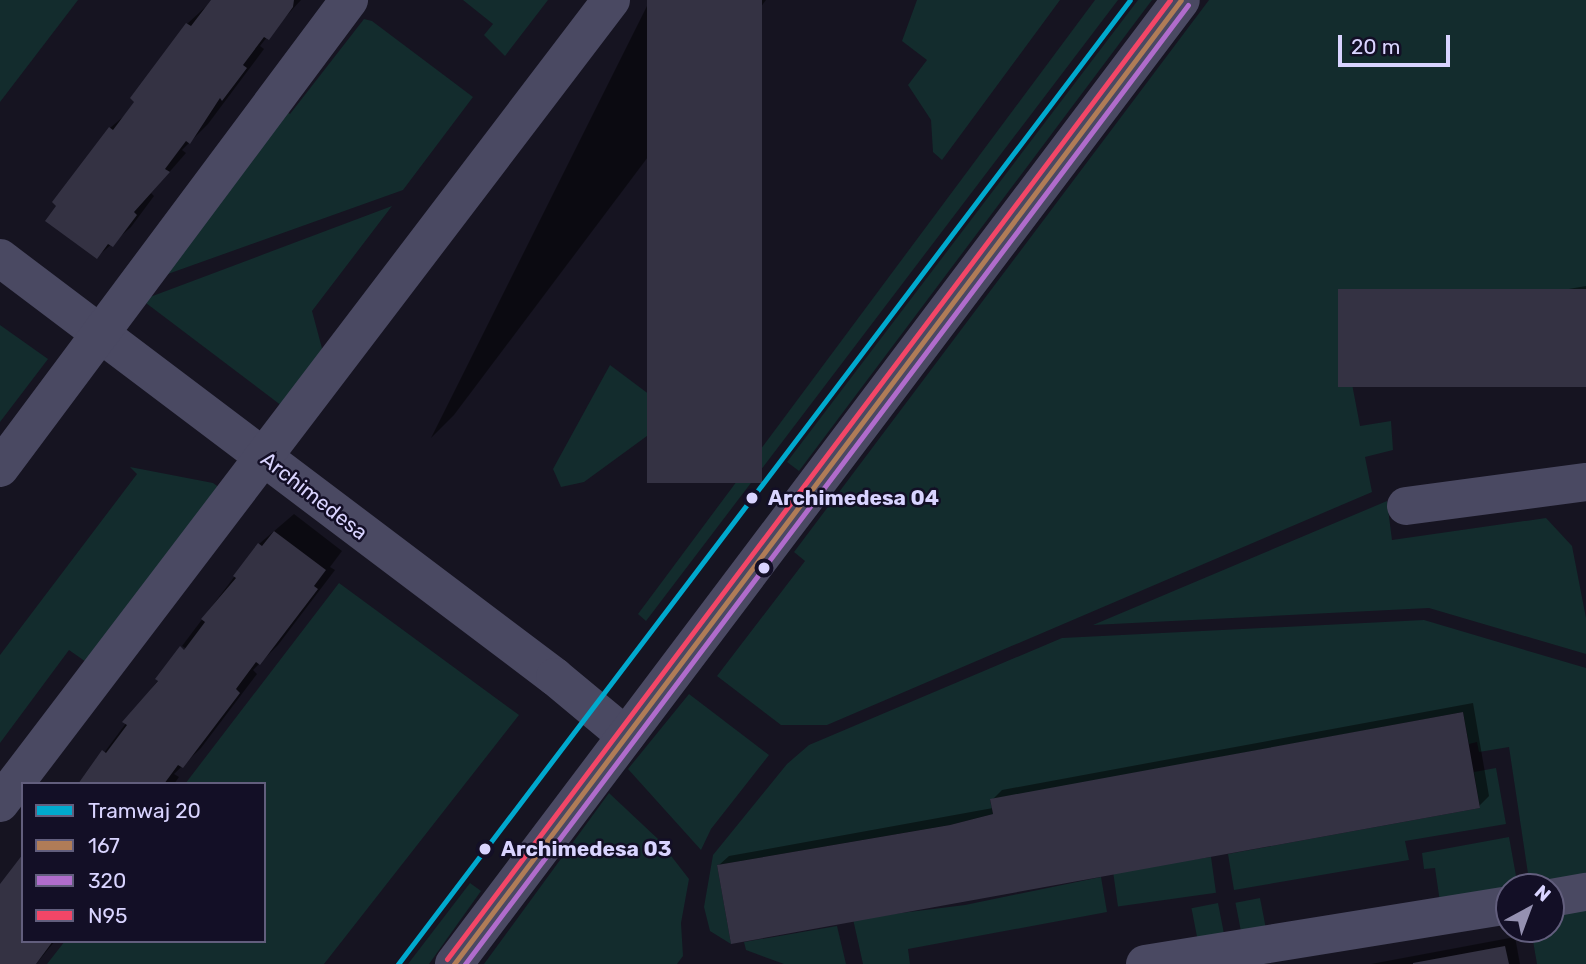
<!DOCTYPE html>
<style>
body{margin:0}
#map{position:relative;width:1586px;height:964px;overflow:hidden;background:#161421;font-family:Rubik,sans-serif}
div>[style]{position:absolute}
.green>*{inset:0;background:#132c2d;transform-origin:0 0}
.shadow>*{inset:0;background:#0007}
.building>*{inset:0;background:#343243;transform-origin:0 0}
.minor>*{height:38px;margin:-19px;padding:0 19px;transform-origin:19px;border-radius:19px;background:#4a4962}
.bus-1>*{height:5px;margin:-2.5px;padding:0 2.5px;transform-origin:2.5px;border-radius:2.5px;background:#b07c57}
.bus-2>*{height:5px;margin:-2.5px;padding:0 2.5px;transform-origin:2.5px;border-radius:2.5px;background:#b06ccc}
.bus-3>*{height:5px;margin:-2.5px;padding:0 2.5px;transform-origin:2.5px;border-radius:2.5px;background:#f34667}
.tram-1>*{height:5px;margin:-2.5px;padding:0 2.5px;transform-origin:2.5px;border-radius:2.5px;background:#00a9ce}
.dots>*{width:19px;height:19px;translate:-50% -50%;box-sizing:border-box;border:4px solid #130f26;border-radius:50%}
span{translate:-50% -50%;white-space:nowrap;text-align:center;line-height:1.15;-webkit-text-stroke:5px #130f26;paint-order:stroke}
.street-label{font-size:21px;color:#d9d4ff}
.stop-label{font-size:21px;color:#d9d4ff;font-weight:700}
.left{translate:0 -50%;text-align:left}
.legend{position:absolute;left:21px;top:782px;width:245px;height:161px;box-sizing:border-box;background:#130f26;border:2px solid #625e7d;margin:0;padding:9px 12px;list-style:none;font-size:21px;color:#d9d4ff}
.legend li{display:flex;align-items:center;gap:14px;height:35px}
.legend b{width:35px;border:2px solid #625e7d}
.north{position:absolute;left:1495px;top:873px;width:70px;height:70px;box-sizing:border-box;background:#130f26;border:2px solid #625e7d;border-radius:50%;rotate:41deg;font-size:19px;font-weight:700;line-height:28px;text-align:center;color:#d9d4ff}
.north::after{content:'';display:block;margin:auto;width:24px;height:32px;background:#9591b1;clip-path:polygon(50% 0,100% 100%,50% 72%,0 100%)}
.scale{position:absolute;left:1338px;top:35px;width:112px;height:32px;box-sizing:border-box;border:4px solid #d9d4ff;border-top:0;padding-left:9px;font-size:21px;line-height:24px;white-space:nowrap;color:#d9d4ff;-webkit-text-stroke:5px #130f26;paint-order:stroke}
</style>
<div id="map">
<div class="green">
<div style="clip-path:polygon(0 0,78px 0,0 102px)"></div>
<div style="clip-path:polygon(463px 0,548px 0,505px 56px,484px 35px,493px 24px)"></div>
<div style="clip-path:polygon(917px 0,1060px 0,942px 160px,933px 152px,931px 120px,908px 85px,927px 60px,902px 41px)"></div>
<div style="clip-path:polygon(1095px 0,1118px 0,646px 621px,638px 614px)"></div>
<div style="clip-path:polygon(1138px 0,1152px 0,799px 471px,787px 462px)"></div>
<div style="clip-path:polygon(1209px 0,1586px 0,1586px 289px,1342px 331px,1360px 426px,1391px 421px,1393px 450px,1365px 457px,1372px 492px,827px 725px,781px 725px,717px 676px,805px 561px,794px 552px)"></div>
<div style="clip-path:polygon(364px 19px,372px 21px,473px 97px,403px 190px,151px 280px,280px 107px,290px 114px)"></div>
<div style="clip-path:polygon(392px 206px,312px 311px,323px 352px,282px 406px,142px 300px)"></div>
<div style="clip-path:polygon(0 325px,48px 359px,0 422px)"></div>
<div style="clip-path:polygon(610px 365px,666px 407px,662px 425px,584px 482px,561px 487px,553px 469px)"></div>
<div style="clip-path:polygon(130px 467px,213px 483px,220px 488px,89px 664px,69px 650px,0 743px,0 655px,137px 474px)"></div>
<div style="clip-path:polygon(1387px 501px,1392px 540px,1546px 518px,1572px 546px,1586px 618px,1586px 654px,1429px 608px,1093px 625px)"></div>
<div style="clip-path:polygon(339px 583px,519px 715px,324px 964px,47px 964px,65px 941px,264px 941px,264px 784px,185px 784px)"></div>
<div style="clip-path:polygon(1424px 620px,1586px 668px,1586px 874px,1565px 883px,1530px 887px,1509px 747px,1479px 752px,1477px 742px,1469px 744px,1463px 712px,990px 800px,993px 814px,950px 825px,717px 865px,731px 944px,710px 931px,704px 907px,713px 855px,787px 764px,809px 745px,1062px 638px)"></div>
<div style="clip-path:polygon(689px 694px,769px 755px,711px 829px,701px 850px,628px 769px)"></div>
<div style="clip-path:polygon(1496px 768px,1506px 824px,1405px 841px,1409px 860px,1234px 890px,1228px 854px,1480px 808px,1474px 772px)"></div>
<div style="clip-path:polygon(609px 793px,658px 839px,689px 879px,681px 923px,683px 956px,677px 964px,484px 964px)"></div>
<div style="clip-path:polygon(1509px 837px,1518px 887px,1440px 902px,1435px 868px,1424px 869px,1422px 853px)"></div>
<div style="left:1211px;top:857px;width:36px;height:99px;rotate:82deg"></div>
<div style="clip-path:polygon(1101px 877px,1107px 912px,908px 949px,910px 964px,863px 964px,853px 919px,965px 905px)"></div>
<div style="clip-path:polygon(470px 883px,481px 891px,429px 964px,408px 964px)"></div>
<div style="left:1260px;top:898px;width:33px;height:25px;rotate:79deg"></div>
<div style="left:1218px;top:903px;width:36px;height:27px;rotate:79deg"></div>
<div style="clip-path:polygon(1586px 906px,1586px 964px,1537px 964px,1531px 929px,1551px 929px,1551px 913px)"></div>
<div style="clip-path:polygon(837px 926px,846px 964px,784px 964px,746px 950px,744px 942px)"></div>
</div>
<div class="shadow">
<div style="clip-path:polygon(213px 0,301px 0,267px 37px,260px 46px,264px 49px,208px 124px,182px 150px,186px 153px,151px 193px,154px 196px,131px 227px,97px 257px,54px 202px,110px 128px,130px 111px,187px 24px)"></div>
<div style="clip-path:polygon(650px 0,766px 0,454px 415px,431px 438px)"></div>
<div style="clip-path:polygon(1586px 286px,1586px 385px,1344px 332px,1349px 327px)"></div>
<div style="clip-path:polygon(294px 514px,342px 551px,330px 567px,335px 570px,278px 645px,253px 670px,257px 674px,201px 748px,174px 774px,179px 777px,174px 784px,81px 784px,181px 649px,193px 653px,182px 646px,259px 544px)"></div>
<div style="clip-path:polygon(1473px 703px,1489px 796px,1479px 806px,719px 865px,729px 856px,993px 808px,992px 800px,1002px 790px)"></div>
<div style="clip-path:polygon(0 894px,23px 941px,55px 941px,36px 964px,0 964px)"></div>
<div style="clip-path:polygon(1515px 937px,1520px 964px,1371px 964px)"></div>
</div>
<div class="building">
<div style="clip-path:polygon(211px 0,294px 0,293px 7px,269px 40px,264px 37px,243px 65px,247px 68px,222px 101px,220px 98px,190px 144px,186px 141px,165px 169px,170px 172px,134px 212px,137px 215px,113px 247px,108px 244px,97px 259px,45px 221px,56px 206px,52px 202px,109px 127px,113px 130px,134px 102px,130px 98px,186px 23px,191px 26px)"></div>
<div style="left:647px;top:0;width:115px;height:483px"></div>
<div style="left:1586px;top:289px;width:98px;height:248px;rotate:90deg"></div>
<div style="clip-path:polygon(274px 531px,326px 570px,314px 586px,318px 589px,260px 665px,256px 662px,236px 689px,240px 693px,183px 768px,178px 765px,164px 784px,78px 784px,102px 750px,106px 753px,127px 725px,122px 722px,158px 681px,155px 679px,180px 646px,184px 650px,205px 622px,201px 619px,236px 578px,233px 576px,258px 543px,262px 546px)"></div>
<div style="clip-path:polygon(1463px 712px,1480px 808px,731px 944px,717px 865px,950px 825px,993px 814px,990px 799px)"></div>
<div style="clip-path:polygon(23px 854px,23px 941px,53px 941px,36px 964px,0 964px,0 884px)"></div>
<div style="clip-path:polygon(1505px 946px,1509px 964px,1413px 964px,1413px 963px)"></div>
</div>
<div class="minor">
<div style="left:0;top:258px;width:695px;rotate:37.05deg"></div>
<div style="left:555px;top:677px;width:92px;rotate:39.7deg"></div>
<div style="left:0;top:468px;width:584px;rotate:-53.29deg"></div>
<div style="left:1406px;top:506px;width:182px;rotate:-7.6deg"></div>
<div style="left:0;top:803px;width:1009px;rotate:-52.73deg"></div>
<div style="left:1551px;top:898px;width:36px;rotate:-10deg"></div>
<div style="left:454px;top:964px;width:1207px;rotate:-52.98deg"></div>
<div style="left:1145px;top:964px;width:369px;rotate:-9.2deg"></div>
</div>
<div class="bus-1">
<div style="left:454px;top:964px;width:1207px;rotate:-52.98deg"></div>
</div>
<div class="bus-2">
<div style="left:465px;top:964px;width:1201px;rotate:-52.99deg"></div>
</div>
<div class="bus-3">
<div style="left:447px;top:959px;width:1201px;rotate:-52.99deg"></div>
</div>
<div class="tram-1">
<div style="left:398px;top:964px;width:1210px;rotate:-52.79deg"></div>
</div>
<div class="dots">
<div style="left:752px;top:498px;background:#d9d4ff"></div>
<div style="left:764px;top:568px;background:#d9d4ff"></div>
<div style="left:485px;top:849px;background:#d9d4ff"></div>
</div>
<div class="street-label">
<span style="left:314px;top:496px;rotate:38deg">Archimedesa</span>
</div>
<div class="stop-label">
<span class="left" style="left:768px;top:498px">Archimedesa 04</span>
<span class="left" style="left:501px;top:849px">Archimedesa 03</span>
</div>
<ul class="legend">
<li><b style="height:9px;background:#00a9ce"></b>Tramwaj 20</li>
<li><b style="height:9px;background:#b07c57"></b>167</li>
<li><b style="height:9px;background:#b06ccc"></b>320</li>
<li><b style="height:9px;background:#f34667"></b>N95</li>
</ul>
<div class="north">N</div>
<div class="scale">20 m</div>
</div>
